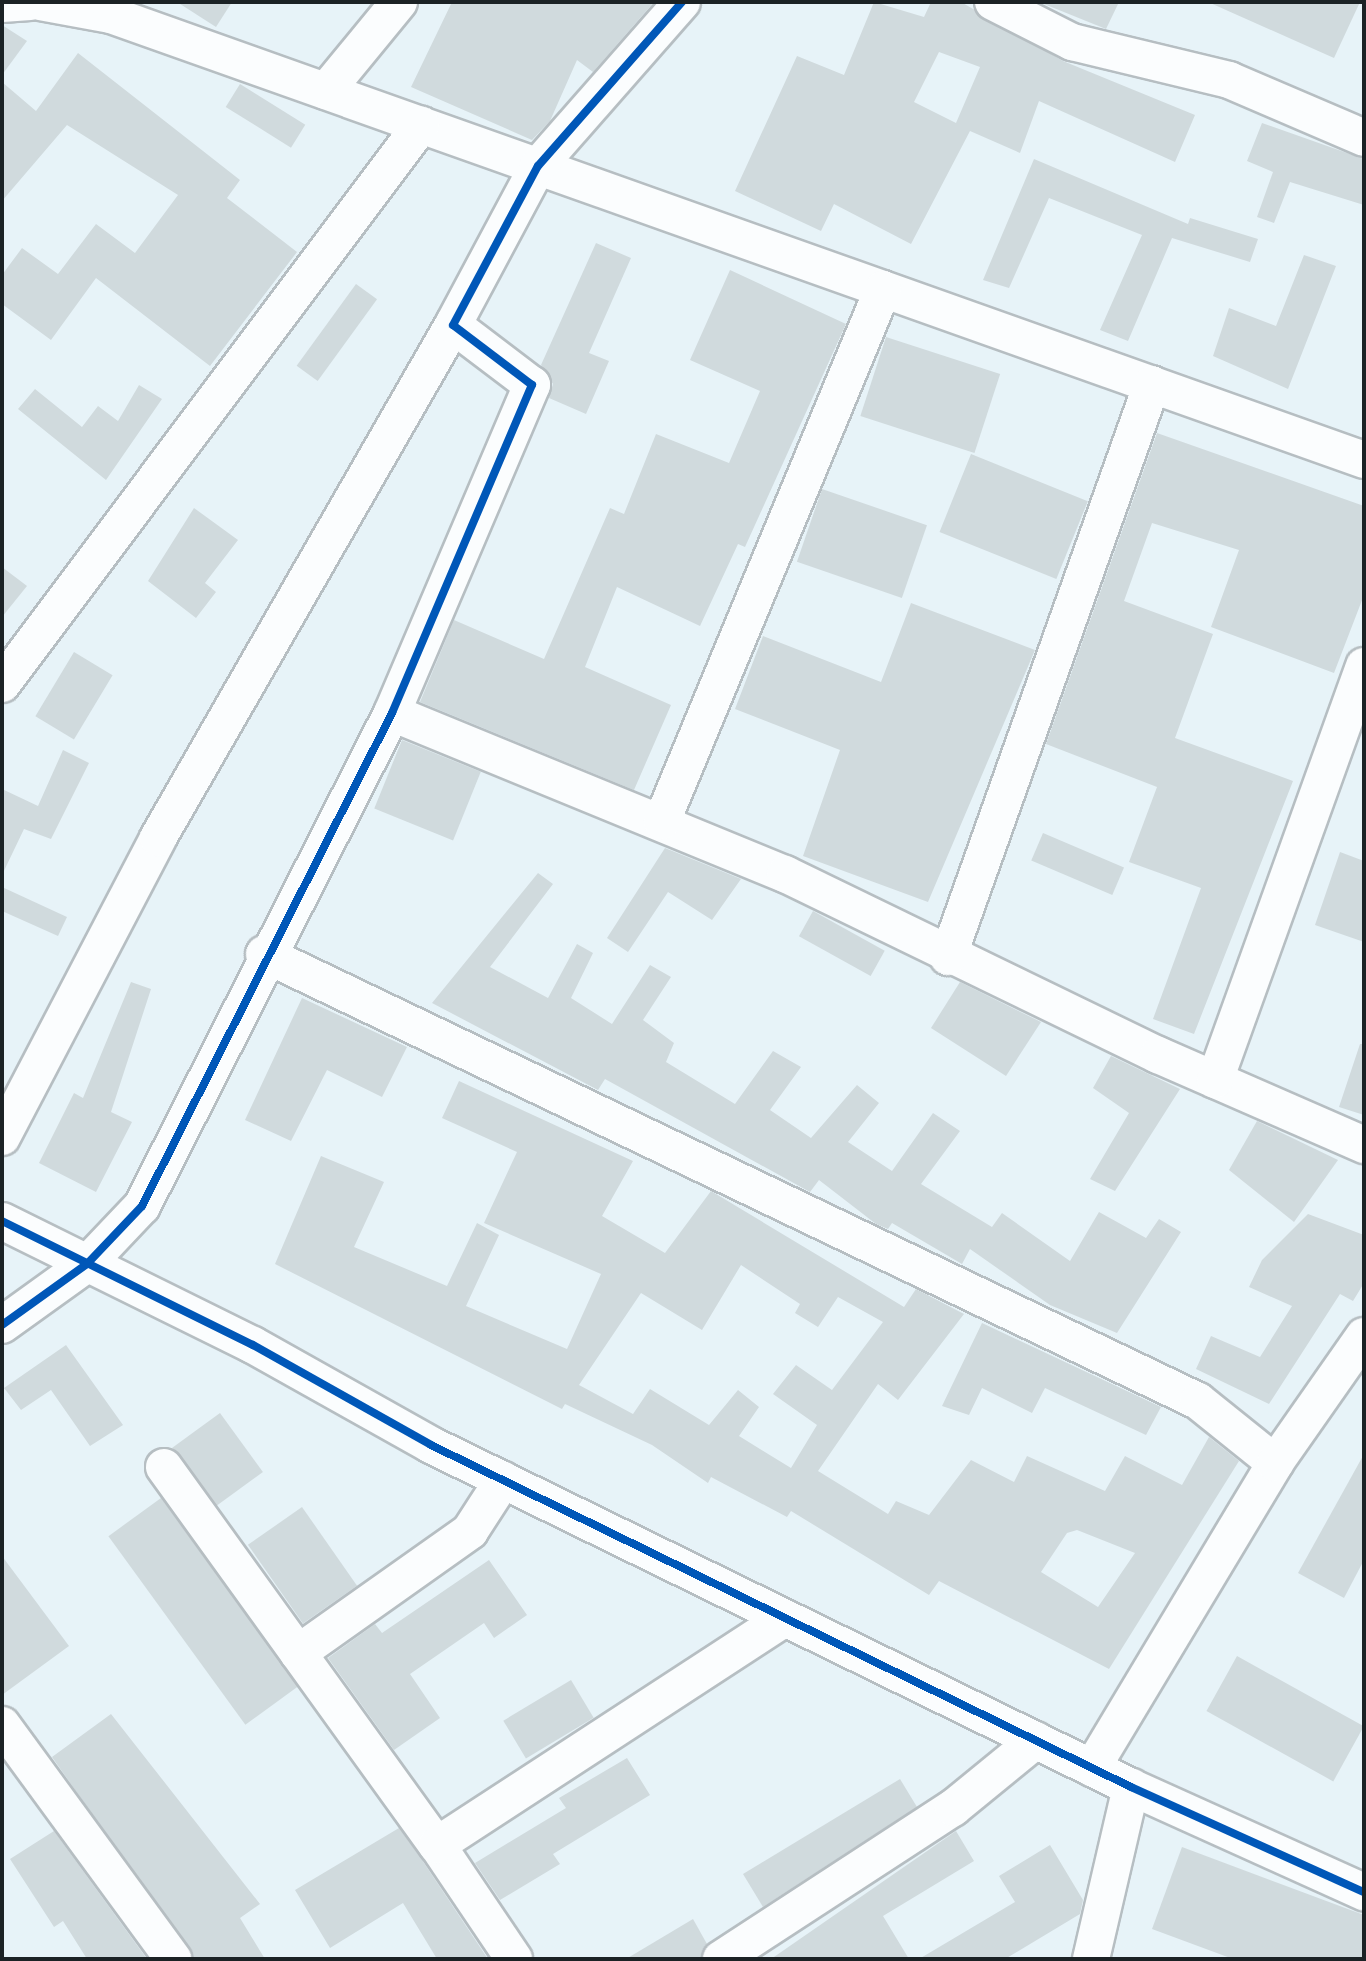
<!DOCTYPE html>
<style>
body{margin:0}
#map{position:relative;width:1366px;height:1961px;overflow:hidden;background:#e7f3f8;font-family:"Open Sans",sans-serif}
div>[style]{position:absolute}
.building>*{inset:0;background:#d0dadd;transform-origin:0 0}
.roads{filter:drop-shadow(2px 0 #b6bec2) drop-shadow(-2px 0 #b6bec2) drop-shadow(0 2px #b6bec2) drop-shadow(0 -2px #b6bec2)}
.minor>*{height:36px;margin:-18px;padding:0 18px;transform-origin:18px;border-radius:18px;background:#fbfdfe}
.cycleway>*{height:8px;margin:-4px;padding:0 4px;transform-origin:4px;border-radius:4px;background:#0057b8}
span{translate:-50% -50%;white-space:nowrap;text-align:center;line-height:1.15;-webkit-text-stroke:6px #fff;paint-order:stroke}
.frame{position:absolute;inset:0;border:4px solid #1b2225;pointer-events:none}
</style>
<div id="map">
<div class="building">
<div style="clip-path:polygon(177px 2px,232px 2px,216px 27px)"></div>
<div style="clip-path:polygon(452px 2px,654px 2px,593px 72px,577px 60px,550px 121px,532px 140px,411px 87px)"></div>
<div style="clip-path:polygon(evenodd,874px 2px,924px 17px,931px 2px,961px 2px,1063px 61px,1195px 115px,1175px 162px,1039px 101px,1020px 153px,970px 131px,911px 244px,834px 204px,821px 231px,735px 191px,797px 56px,844px 75px,874px 2px,939px 52px,980px 67px,956px 123px,914px 102px,939px 52px)"></div>
<div style="clip-path:polygon(1039px 2px,1119px 2px,1106px 29px)"></div>
<div style="clip-path:polygon(1208px 2px,1360px 2px,1334px 58px)"></div>
<div style="clip-path:polygon(2px 25px,27px 41px,2px 75px)"></div>
<div style="clip-path:polygon(78px 53px,240px 180px,227px 198px,297px 252px,210px 366px,96px 278px,51px 340px,2px 304px,2px 275px,22px 248px,58px 274px,96px 224px,135px 253px,178px 195px,67px 125px,2px 201px,2px 82px,36px 111px)"></div>
<div style="left:240px;top:84px;width:77px;height:27px;rotate:32deg"></div>
<div style="clip-path:polygon(1262px 123px,1364px 159px,1364px 205px,1290px 182px,1274px 223px,1257px 217px,1273px 172px,1247px 161px)"></div>
<div style="clip-path:polygon(1034px 159px,1188px 224px,1190px 218px,1258px 239px,1250px 262px,1172px 238px,1128px 341px,1100px 330px,1142px 235px,1049px 198px,1009px 288px,983px 280px)"></div>
<div style="clip-path:polygon(596px 243px,631px 258px,589px 353px,609px 361px,586px 414px,549px 398px,553px 384px,541px 365px)"></div>
<div style="clip-path:polygon(1304px 255px,1336px 266px,1288px 389px,1213px 356px,1229px 308px,1276px 326px)"></div>
<div style="clip-path:polygon(730px 270px,846px 324px,745px 547px,738px 544px,700px 626px,617px 587px,585px 667px,671px 705px,634px 790px,420px 702px,454px 620px,544px 659px,610px 508px,624px 514px,656px 434px,729px 463px,760px 391px,690px 360px)"></div>
<div style="left:356px;top:284px;width:26px;height:101px;rotate:36deg"></div>
<div style="left:886px;top:337px;width:120px;height:83px;rotate:18deg"></div>
<div style="clip-path:polygon(139px 385px,162px 399px,106px 480px,18px 409px,35px 389px,82px 427px,98px 406px,118px 421px)"></div>
<div style="clip-path:polygon(1157px 433px,1364px 506px,1364px 595px,1334px 673px,1211px 627px,1239px 550px,1152px 523px,1124px 601px,1213px 634px,1175px 738px,1293px 781px,1194px 1034px,1153px 1019px,1201px 888px,1129px 862px,1157px 787px,1046px 744px)"></div>
<div style="left:971px;top:454px;width:126px;height:84px;rotate:22deg"></div>
<div style="left:822px;top:489px;width:111px;height:77px;rotate:19deg"></div>
<div style="clip-path:polygon(194px 508px,238px 540px,205px 583px,216px 592px,196px 618px,148px 581px)"></div>
<div style="clip-path:polygon(2px 567px,27px 586px,2px 617px)"></div>
<div style="clip-path:polygon(911px 603px,1035px 650px,928px 902px,803px 856px,840px 750px,735px 709px,763px 636px,881px 682px)"></div>
<div style="left:74px;top:652px;width:45px;height:75px;rotate:31deg"></div>
<div style="left:402px;top:740px;width:85px;height:74px;rotate:22deg"></div>
<div style="clip-path:polygon(63px 750px,89px 763px,51px 839px,24px 829px,2px 875px,2px 789px,38px 806px)"></div>
<div style="left:1043px;top:833px;width:88px;height:30px;rotate:23deg"></div>
<div style="clip-path:polygon(665px 848px,741px 879px,712px 920px,668px 892px,628px 952px,607px 938px)"></div>
<div style="clip-path:polygon(1340px 852px,1364px 861px,1364px 942px,1315px 925px)"></div>
<div style="clip-path:polygon(538px 873px,553px 884px,490px 967px,548px 998px,577px 944px,593px 953px,571px 998px,612px 1024px,650px 965px,671px 977px,643px 1020px,674px 1043px,666px 1062px,735px 1104px,773px 1051px,801px 1067px,770px 1110px,811px 1138px,857px 1085px,879px 1103px,848px 1142px,892px 1171px,933px 1113px,960px 1131px,921px 1184px,992px 1227px,1002px 1213px,1070px 1261px,1099px 1212px,1146px 1238px,1159px 1219px,1181px 1232px,1117px 1333px,1050px 1305px,970px 1249px,962px 1264px,892px 1223px,888px 1229px,876px 1224px,819px 1180px,810px 1192px,605px 1079px,598px 1090px,432px 1003px)"></div>
<div style="clip-path:polygon(2px 887px,67px 917px,58px 936px,2px 911px)"></div>
<div style="left:813px;top:911px;width:82px;height:29px;rotate:29deg"></div>
<div style="clip-path:polygon(131px 982px,151px 989px,111px 1112px,132px 1122px,96px 1192px,39px 1163px,74px 1093px,83px 1098px)"></div>
<div style="clip-path:polygon(960px 982px,1041px 1022px,1006px 1076px,931px 1028px)"></div>
<div style="clip-path:polygon(302px 998px,407px 1047px,382px 1097px,327px 1070px,291px 1141px,245px 1120px)"></div>
<div style="clip-path:polygon(1360px 1044px,1364px 1044px,1364px 1115px,1339px 1107px)"></div>
<div style="clip-path:polygon(1111px 1056px,1180px 1089px,1115px 1191px,1090px 1179px,1129px 1113px,1093px 1088px)"></div>
<div style="clip-path:polygon(evenodd,459px 1081px,633px 1161px,602px 1216px,665px 1253px,711px 1191px,904px 1307px,916px 1289px,964px 1314px,898px 1400px,878px 1384px,818px 1471px,888px 1514px,896px 1501px,929px 1515px,971px 1460px,1014px 1482px,1027px 1456px,1105px 1491px,1125px 1456px,1182px 1485px,1209px 1437px,1239px 1461px,1109px 1669px,939px 1581px,929px 1595px,791px 1511px,787px 1517px,711px 1477px,708px 1483px,652px 1445px,565px 1404px,562px 1409px,275px 1264px,321px 1156px,384px 1182px,354px 1247px,447px 1286px,477px 1223px,499px 1235px,466px 1306px,567px 1349px,601px 1274px,484px 1223px,517px 1152px,442px 1118px,459px 1081px,741px 1265px,800px 1304px,795px 1313px,818px 1327px,838px 1297px,883px 1322px,832px 1390px,796px 1365px,773px 1394px,817px 1425px,791px 1468px,739px 1436px,759px 1407px,738px 1390px,709px 1425px,650px 1389px,633px 1414px,579px 1385px,641px 1293px,702px 1330px,741px 1265px,459px 1081px,1077px 1530px,1135px 1553px,1098px 1607px,1041px 1572px,1067px 1533px,1077px 1530px)"></div>
<div style="clip-path:polygon(1257px 1121px,1338px 1160px,1294px 1222px,1229px 1170px)"></div>
<div style="clip-path:polygon(1308px 1214px,1364px 1235px,1364px 1283px,1353px 1301px,1340px 1294px,1269px 1404px,1196px 1369px,1211px 1336px,1260px 1357px,1292px 1306px,1249px 1287px,1262px 1260px)"></div>
<div style="clip-path:polygon(982px 1323px,1161px 1407px,1146px 1435px,1045px 1388px,1032px 1413px,982px 1388px,969px 1415px,942px 1406px)"></div>
<div style="clip-path:polygon(66px 1345px,123px 1425px,90px 1446px,51px 1390px,21px 1410px,4px 1388px)"></div>
<div style="left:220px;top:1413px;width:73px;height:59px;rotate:54deg"></div>
<div style="clip-path:polygon(1364px 1454px,1364px 1560px,1344px 1598px,1298px 1573px)"></div>
<div style="left:161px;top:1498px;width:233px;height:65px;rotate:54deg"></div>
<div style="left:302px;top:1507px;width:96px;height:66px;rotate:55deg"></div>
<div style="clip-path:polygon(2px 1556px,69px 1646px,2px 1695px)"></div>
<div style="clip-path:polygon(489px 1560px,527px 1615px,494px 1638px,484px 1623px,410px 1674px,440px 1718px,394px 1750px,328px 1658px,375px 1624px,382px 1633px)"></div>
<div style="left:1237px;top:1656px;width:145px;height:63px;rotate:29deg"></div>
<div style="left:571px;top:1680px;width:44px;height:79px;rotate:59deg"></div>
<div style="clip-path:polygon(111px 1714px,260px 1904px,240px 1918px,265px 1959px,194px 1959px,52px 1757px)"></div>
<div style="clip-path:polygon(627px 1758px,650px 1795px,553px 1854px,560px 1864px,500px 1900px,475px 1863px,566px 1808px,559px 1798px)"></div>
<div style="clip-path:polygon(900px 1779px,917px 1807px,763px 1907px,743px 1874px)"></div>
<div style="clip-path:polygon(399px 1828px,420px 1857px,488px 1959px,437px 1959px,403px 1903px,330px 1948px,295px 1890px)"></div>
<div style="clip-path:polygon(54px 1831px,147px 1959px,87px 1959px,63px 1921px,54px 1927px,10px 1859px)"></div>
<div style="clip-path:polygon(956px 1831px,974px 1861px,883px 1916px,909px 1959px,771px 1959px)"></div>
<div style="clip-path:polygon(1050px 1845px,1083px 1900px,1080px 1914px,1005px 1959px,919px 1959px,1015px 1902px,999px 1876px)"></div>
<div style="clip-path:polygon(1182px 1847px,1364px 1915px,1364px 1959px,1233px 1959px,1152px 1929px)"></div>
<div style="clip-path:polygon(693px 1919px,707px 1944px,700px 1959px,626px 1959px)"></div>
</div>
<div class="roads">
<div class="minor">
<div style="left:40px;top:2px;width:72px;rotate:10.4deg"></div>
<div style="left:111px;top:15px;width:1330px;rotate:19.55deg"></div>
<div style="left:993px;top:2px;width:89px;rotate:26.9deg"></div>
<div style="left:1072px;top:42px;width:162px;rotate:13.6deg"></div>
<div style="left:1229px;top:80px;width:147px;rotate:23.2deg"></div>
<div style="left:2px;top:4px;width:28px;rotate:-4deg"></div>
<div style="left:326px;top:91px;width:115px;rotate:-50.6deg"></div>
<div style="left:2px;top:684px;width:699px;rotate:-53.15deg"></div>
<div style="left:392px;top:713px;width:425px;rotate:22.3deg"></div>
<div style="left:785px;top:874px;width:415px;rotate:25.9deg"></div>
<div style="left:1158px;top:1055px;width:225px;rotate:23.6deg"></div>
<div style="left:662px;top:821px;width:576px;rotate:-67.44deg"></div>
<div style="left:264px;top:954px;width:1035px;rotate:25.58deg"></div>
<div style="left:1198px;top:1401px;width:99px;rotate:38.8deg"></div>
<div style="left:948px;top:957px;width:608px;rotate:-70.4deg"></div>
<div style="left:1215px;top:1080px;width:440px;rotate:-70.2deg"></div>
<div style="left:2px;top:1137px;width:337px;rotate:-62.4deg"></div>
<div style="left:158px;top:838px;width:592px;rotate:-60.1deg"></div>
<div style="left:2px;top:1221px;width:280px;rotate:26.3deg"></div>
<div style="left:253px;top:1345px;width:204px;rotate:29.3deg"></div>
<div style="left:431px;top:1445px;width:779px;rotate:26.04deg"></div>
<div style="left:1131px;top:1787px;width:256px;rotate:24.3deg"></div>
<div style="left:2px;top:1325px;width:105px;rotate:-35.7deg"></div>
<div style="left:87px;top:1264px;width:80px;rotate:-46.5deg"></div>
<div style="left:142px;top:1206px;width:553px;rotate:-63.11deg"></div>
<div style="left:392px;top:713px;width:357px;rotate:-66.9deg"></div>
<div style="left:532px;top:385px;width:99px;rotate:-142.8deg"></div>
<div style="left:453px;top:325px;width:180px;rotate:-61.9deg"></div>
<div style="left:538px;top:166px;width:218px;rotate:-48.7deg"></div>
<div style="left:164px;top:1467px;width:466px;rotate:54.2deg"></div>
<div style="left:298px;top:1653px;width:211px;rotate:-35.3deg"></div>
<div style="left:470px;top:1531px;width:61px;rotate:-57.1deg"></div>
<div style="left:2px;top:1725px;width:290px;rotate:53.8deg"></div>
<div style="left:1092px;top:1768px;width:356px;rotate:-59deg"></div>
<div style="left:1275px;top:1463px;width:155px;rotate:-55deg"></div>
<div style="left:514px;top:1959px;width:138px;rotate:-124deg"></div>
<div style="left:437px;top:1845px;width:415px;rotate:-33.1deg"></div>
<div style="left:721px;top:1959px;width:277px;rotate:-33.1deg"></div>
<div style="left:953px;top:1808px;width:107px;rotate:-39.3deg"></div>
<div style="left:1091px;top:1959px;width:177px;rotate:-76.9deg"></div>
</div>
</div>
<div class="cycleway">
<div style="left:2px;top:1221px;width:280px;rotate:26.3deg"></div>
<div style="left:253px;top:1345px;width:204px;rotate:29.3deg"></div>
<div style="left:431px;top:1445px;width:779px;rotate:26.04deg"></div>
<div style="left:1131px;top:1787px;width:256px;rotate:24.3deg"></div>
<div style="left:2px;top:1325px;width:105px;rotate:-35.7deg"></div>
<div style="left:87px;top:1264px;width:80px;rotate:-46.5deg"></div>
<div style="left:142px;top:1206px;width:553px;rotate:-63.11deg"></div>
<div style="left:392px;top:713px;width:357px;rotate:-66.9deg"></div>
<div style="left:532px;top:385px;width:99px;rotate:-142.8deg"></div>
<div style="left:453px;top:325px;width:180px;rotate:-61.9deg"></div>
<div style="left:538px;top:166px;width:218px;rotate:-48.7deg"></div>
</div>
<div class="frame"></div>
</div>
